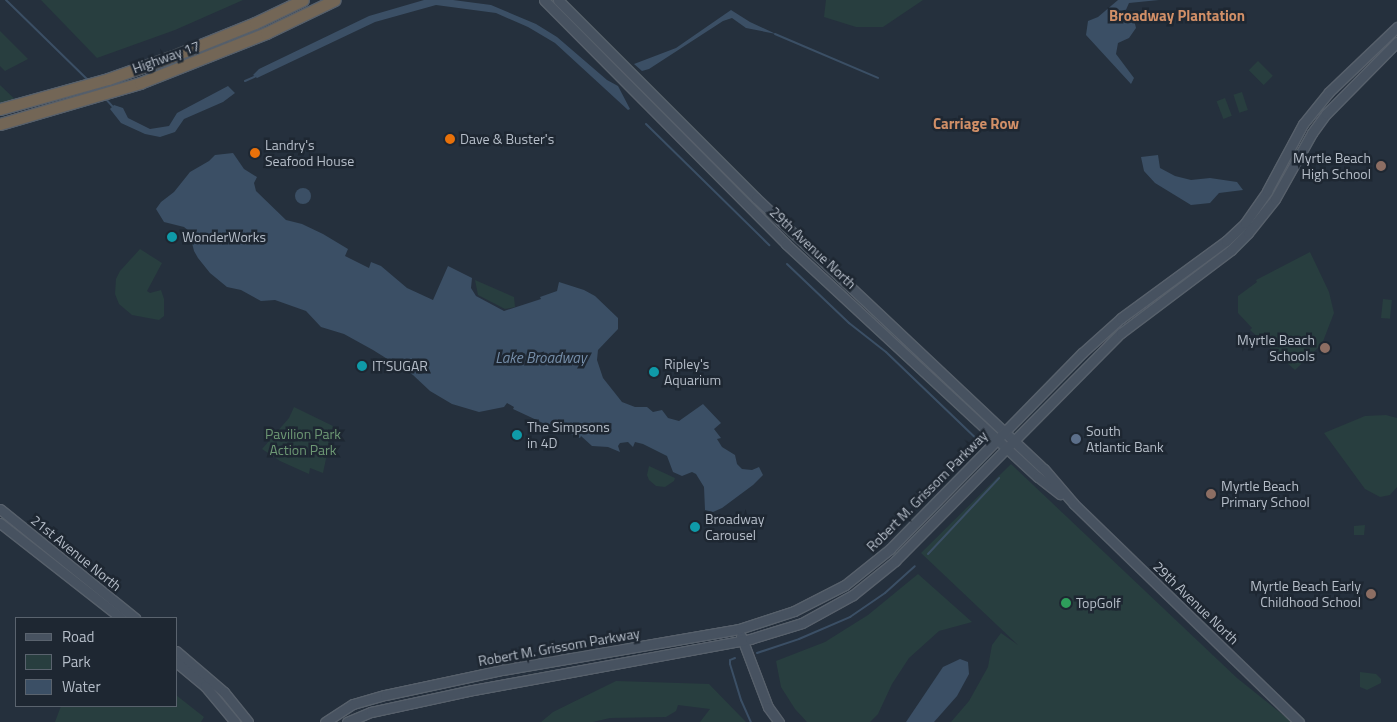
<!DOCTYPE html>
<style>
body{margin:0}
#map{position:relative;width:1397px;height:722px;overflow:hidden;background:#25303d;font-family:"Titillium Web",sans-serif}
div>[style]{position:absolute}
.green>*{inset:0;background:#283e3f;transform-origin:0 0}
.water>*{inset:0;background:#3b4f65}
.round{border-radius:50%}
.stream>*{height:2px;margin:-1px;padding:0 1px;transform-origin:1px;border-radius:1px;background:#3b4f65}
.roads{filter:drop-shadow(1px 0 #57606b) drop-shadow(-1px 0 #57606b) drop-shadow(0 1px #57606b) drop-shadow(0 -1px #57606b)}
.secondary>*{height:9px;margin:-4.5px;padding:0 4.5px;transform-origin:4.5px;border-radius:4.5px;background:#475260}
.highway>*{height:11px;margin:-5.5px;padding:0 5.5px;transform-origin:5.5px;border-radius:5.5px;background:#736656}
.dots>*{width:14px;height:14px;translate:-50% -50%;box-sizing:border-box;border:2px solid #1e2732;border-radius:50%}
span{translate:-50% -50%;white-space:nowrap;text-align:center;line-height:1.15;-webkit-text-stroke:5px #1e2732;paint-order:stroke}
.street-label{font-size:14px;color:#b5bdc8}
.poi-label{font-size:14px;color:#b5bdc8}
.left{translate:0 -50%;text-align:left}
.right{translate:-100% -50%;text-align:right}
.park-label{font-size:14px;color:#6d9874}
.neighbourhood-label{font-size:15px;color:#d18f67;font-weight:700}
.water-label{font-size:15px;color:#768faa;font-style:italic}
.legend{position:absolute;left:15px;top:617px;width:162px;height:90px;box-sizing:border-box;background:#1e2732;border:1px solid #5a636e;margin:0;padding:6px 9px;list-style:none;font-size:15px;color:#b5bdc8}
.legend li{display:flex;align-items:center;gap:10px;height:25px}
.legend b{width:25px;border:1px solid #5a636e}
</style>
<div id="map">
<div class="green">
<div style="clip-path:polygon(41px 0,243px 0,175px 30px,97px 58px)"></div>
<div style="clip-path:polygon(826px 0,923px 0,883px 27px,856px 27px,824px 17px)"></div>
<div style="clip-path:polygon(0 31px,28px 59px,5px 71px,0 66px)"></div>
<div style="left:1258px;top:61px;width:21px;height:13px;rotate:45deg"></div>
<div style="clip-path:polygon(0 85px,20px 104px,0 108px)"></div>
<div style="left:1242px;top:92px;width:19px;height:9px;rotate:72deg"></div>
<div style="left:1225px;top:98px;width:19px;height:9px;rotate:69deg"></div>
<div style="clip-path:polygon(140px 249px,162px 263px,147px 291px,150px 293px,161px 290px,164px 299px,164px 316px,159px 320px,132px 315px,119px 304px,115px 294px,116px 279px,120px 271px)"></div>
<div style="clip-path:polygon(1310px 252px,1329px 292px,1334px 313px,1322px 344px,1295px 370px,1250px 330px,1252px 328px,1238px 313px,1238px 296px,1257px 282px,1256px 280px)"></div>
<div style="clip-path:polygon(475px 280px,514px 297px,515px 307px,505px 309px,478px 295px)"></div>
<div style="left:1383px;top:299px;width:9px;height:19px;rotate:6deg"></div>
<div style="clip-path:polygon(294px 407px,333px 426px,323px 473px,310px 468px,309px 474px,280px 461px,262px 449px,289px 418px)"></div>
<div style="clip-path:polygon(1386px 415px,1397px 418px,1397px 487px,1390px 495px,1380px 497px,1365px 489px,1324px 433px,1365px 416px)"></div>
<div style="clip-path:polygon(1011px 464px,1237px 678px,1292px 722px,951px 722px,969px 701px,988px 667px,992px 645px,1001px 633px,1018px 645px,921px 553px)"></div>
<div style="clip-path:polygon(649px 466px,675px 478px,674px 481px,665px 487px,656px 486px,649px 480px,647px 475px)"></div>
<div style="clip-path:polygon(1365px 525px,1364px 535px,1354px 535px,1354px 526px)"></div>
<div style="clip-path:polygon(918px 574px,972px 622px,939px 631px,909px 658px,892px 684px,878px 714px,870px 722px,807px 722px,795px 709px,781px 687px,776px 661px,825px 642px,868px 615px)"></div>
<div style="clip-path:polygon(1360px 672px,1376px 674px,1381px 679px,1381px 683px,1367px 690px,1360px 687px)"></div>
<div style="clip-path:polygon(616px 681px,709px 684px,746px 722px,700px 722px,710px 709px,678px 705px,676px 711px,666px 717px,610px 718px,593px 722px,541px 722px,553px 712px)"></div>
<div style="clip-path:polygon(176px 695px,204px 717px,201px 722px,55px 722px,61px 706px,176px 706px)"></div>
</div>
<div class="water">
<div style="clip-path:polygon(424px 0,453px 0,491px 5px,536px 24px,557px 37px,607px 80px,618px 86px,630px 109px,628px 110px,555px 43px,528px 27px,496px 13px,436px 5px,375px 22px,257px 78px,253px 75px,259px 69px,369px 16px)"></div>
<div style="clip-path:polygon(1118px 0,1159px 0,1129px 3px,1125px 12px,1134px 20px,1136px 28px,1129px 38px,1118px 43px,1116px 54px,1134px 78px,1131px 84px,1086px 35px,1088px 21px,1098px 17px)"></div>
<div style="clip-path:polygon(731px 10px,750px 22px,776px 34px,746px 28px,732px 18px,723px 21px,649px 69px,642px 71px,634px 64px,676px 48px)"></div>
<div style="clip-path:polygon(228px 86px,235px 93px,223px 102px,184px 119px,175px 132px,160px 137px,145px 134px,121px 123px,110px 109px,114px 105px,123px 108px,128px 118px,150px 129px,169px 126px,177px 113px)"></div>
<div style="clip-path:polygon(233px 153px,244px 169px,257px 177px,254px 183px,256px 191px,286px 220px,302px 224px,323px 234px,348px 249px,345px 256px,369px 268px,371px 262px,381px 266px,407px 288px,433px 300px,448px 266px,472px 278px,471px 288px,476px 296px,504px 311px,541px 299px,540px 297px,557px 291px,559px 282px,584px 290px,595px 296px,618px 318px,618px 329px,598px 350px,597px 360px,603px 378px,622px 402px,635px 407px,647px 407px,653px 412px,662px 410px,668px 418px,679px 421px,703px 404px,721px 423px,714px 429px,721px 438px,717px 439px,722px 447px,735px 455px,737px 464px,742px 469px,752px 470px,759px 467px,763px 475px,753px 485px,722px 508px,713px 512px,705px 510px,704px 487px,696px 474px,692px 472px,682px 476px,673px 472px,667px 456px,643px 444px,635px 442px,633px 447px,628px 442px,620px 443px,618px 446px,620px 452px,608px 447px,592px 446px,581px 436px,580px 438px,543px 423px,513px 409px,514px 407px,507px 403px,504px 407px,479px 412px,452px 404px,430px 391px,413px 375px,373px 350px,344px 334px,321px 327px,306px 311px,275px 300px,261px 301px,241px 290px,227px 287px,210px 273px,198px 258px,194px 251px,189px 231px,184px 227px,164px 222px,156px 209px,161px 202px,174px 192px,190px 172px,209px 161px,215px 155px)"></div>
<div style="clip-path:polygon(1158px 155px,1160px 168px,1175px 176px,1191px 180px,1210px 178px,1237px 182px,1243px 190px,1219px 193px,1210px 203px,1191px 205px,1155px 183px,1144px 171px,1141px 157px)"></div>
<div class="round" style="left:295px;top:188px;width:16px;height:16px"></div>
<div style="clip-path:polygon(960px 659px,968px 662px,969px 674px,957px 696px,934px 722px,906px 722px,943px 667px)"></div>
</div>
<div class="stream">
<div style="left:6px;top:0;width:113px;rotate:44.3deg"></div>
<div style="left:775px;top:34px;width:112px;rotate:23.1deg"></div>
<div style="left:245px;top:81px;width:12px;rotate:-24deg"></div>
<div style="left:104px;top:97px;width:13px;rotate:48deg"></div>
<div style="left:646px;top:124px;width:173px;rotate:44.5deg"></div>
<div style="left:787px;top:264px;width:86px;rotate:43.6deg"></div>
<div style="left:849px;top:323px;width:47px;rotate:38.1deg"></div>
<div style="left:886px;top:352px;width:130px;rotate:43.8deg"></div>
<div style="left:928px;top:554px;width:104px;rotate:-46.9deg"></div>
<div style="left:757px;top:653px;width:44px;rotate:-18.4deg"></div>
<div style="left:799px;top:639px;width:56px;rotate:-23.3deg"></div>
<div style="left:850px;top:617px;width:42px;rotate:-34.4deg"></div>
<div style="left:885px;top:593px;width:40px;rotate:-42deg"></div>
<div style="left:735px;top:658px;width:5px;rotate:158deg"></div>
<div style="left:730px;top:660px;width:4px;rotate:90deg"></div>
<div style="left:730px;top:664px;width:38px;rotate:73deg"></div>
<div style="left:741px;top:700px;width:24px;rotate:66deg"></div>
</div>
<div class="roads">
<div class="secondary">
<div style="left:544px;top:0;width:344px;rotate:45.2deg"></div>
<div style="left:786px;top:244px;width:343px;rotate:42.8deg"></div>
<div style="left:1038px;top:477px;width:28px;rotate:38deg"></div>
<div style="left:558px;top:0;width:280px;rotate:45deg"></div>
<div style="left:756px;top:198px;width:395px;rotate:43.3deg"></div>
<div style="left:1044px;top:469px;width:46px;rotate:49.4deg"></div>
<div style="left:1074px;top:504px;width:313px;rotate:44.1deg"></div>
<div style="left:0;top:509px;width:174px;rotate:38.9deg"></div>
<div style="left:0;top:523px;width:154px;rotate:38.1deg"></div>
<div style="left:741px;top:636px;width:76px;rotate:69.2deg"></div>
<div style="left:768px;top:707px;width:19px;rotate:54deg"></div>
<div style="left:176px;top:651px;width:63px;rotate:40.5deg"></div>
<div style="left:224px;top:692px;width:38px;rotate:51deg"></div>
<div style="left:176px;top:662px;width:38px;rotate:40deg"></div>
<div style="left:205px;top:686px;width:47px;rotate:50.2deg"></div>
<div style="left:325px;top:722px;width:33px;rotate:-33deg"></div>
<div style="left:353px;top:704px;width:33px;rotate:-16deg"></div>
<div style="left:385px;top:695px;width:120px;rotate:-12.1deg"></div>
<div style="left:502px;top:670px;width:241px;rotate:-9.8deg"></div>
<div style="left:739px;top:629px;width:58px;rotate:-18.1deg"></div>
<div style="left:794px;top:611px;width:57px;rotate:-27deg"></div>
<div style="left:845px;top:585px;width:58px;rotate:-38.7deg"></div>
<div style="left:890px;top:549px;width:274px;rotate:-45.6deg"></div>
<div style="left:1082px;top:353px;width:52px;rotate:-41.9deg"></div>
<div style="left:1121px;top:318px;width:130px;rotate:-36.3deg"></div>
<div style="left:1226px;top:241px;width:26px;rotate:-43deg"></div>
<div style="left:1245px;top:223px;width:39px;rotate:-55deg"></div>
<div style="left:1267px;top:191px;width:76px;rotate:-61.8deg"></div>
<div style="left:1303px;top:124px;width:41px;rotate:-50.9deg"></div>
<div style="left:1329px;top:92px;width:94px;rotate:-43.7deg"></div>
<div style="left:347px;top:722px;width:26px;rotate:-23deg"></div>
<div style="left:371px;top:712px;width:104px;rotate:-12.2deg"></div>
<div style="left:473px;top:690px;width:282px;rotate:-10.4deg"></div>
<div style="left:750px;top:639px;width:54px;rotate:-17.1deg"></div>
<div style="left:802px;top:623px;width:58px;rotate:-28.8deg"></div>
<div style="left:853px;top:595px;width:54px;rotate:-39deg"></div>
<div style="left:895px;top:561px;width:321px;rotate:-45.3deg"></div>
<div style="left:1121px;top:333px;width:138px;rotate:-37deg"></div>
<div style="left:1231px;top:250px;width:24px;rotate:-45deg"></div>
<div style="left:1248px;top:233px;width:43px;rotate:-51.5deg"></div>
<div style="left:1275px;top:199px;width:76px;rotate:-60.7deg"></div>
<div style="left:1312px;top:133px;width:24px;rotate:-54deg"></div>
<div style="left:1326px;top:114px;width:101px;rotate:-45.4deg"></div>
</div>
<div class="highway">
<div style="left:0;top:109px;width:112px;rotate:-15.5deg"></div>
<div style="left:108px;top:79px;width:69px;rotate:-19.5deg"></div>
<div style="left:173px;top:56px;width:88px;rotate:-21.9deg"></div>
<div style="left:255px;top:23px;width:53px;rotate:-25.6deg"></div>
<div style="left:0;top:124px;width:146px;rotate:-16.3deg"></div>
<div style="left:140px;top:83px;width:136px;rotate:-21.6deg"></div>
<div style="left:266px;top:33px;width:76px;rotate:-25.6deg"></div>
</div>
</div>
<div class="dots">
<div style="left:450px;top:139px;background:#e8710a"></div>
<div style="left:255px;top:153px;background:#e8710a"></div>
<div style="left:1381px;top:166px;background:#8d6e63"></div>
<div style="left:172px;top:237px;background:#0f9aa8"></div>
<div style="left:1325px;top:348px;background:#8d6e63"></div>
<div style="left:362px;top:366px;background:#0f9aa8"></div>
<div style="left:654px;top:372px;background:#0f9aa8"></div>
<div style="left:517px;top:435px;background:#0f9aa8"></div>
<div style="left:1076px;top:439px;background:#5c6f8a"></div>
<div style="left:1211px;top:494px;background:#8d6e63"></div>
<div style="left:695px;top:527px;background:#0f9aa8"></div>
<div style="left:1371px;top:594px;background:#8d6e63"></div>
<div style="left:1066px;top:603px;background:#2e9e5b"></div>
</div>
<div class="street-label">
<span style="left:166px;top:57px;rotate:-20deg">Highway 17</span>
<span style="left:813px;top:248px;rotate:43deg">29th Avenue North</span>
<span style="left:927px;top:491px;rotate:-45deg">Robert M. Grissom Parkway</span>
<span style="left:76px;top:553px;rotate:39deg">21st Avenue North</span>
<span style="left:1196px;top:603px;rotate:44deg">29th Avenue North</span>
<span style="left:559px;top:647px;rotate:-10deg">Robert M. Grissom Parkway</span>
</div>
<div class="poi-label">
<span class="left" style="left:460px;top:139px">Dave &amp; Buster's</span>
<span class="left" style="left:265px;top:153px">Landry's<br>Seafood House</span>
<span class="right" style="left:1371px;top:166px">Myrtle Beach<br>High School</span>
<span class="left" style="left:182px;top:237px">WonderWorks</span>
<span class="right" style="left:1315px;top:348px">Myrtle Beach<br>Schools</span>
<span class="left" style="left:664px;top:372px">Ripley's<br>Aquarium</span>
<span class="left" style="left:372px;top:366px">IT'SUGAR</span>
<span class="left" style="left:527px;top:435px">The Simpsons<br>in 4D</span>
<span class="left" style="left:1086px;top:439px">South<br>Atlantic Bank</span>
<span class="left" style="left:1221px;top:494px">Myrtle Beach<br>Primary School</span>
<span class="left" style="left:705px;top:527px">Broadway<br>Carousel</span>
<span class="right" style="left:1361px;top:594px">Myrtle Beach Early<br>Childhood School</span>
<span class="left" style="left:1076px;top:603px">TopGolf</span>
</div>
<div class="park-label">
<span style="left:303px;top:442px">Pavilion Park<br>Action Park</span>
</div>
<div class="neighbourhood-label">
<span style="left:1177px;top:16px">Broadway Plantation</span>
<span style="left:976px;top:124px">Carriage Row</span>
</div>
<div class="water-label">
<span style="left:541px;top:358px">Lake Broadway</span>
</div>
<ul class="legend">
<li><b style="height:6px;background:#475260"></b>Road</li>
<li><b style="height:14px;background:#283e3f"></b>Park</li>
<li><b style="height:14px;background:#3b4f65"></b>Water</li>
</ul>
</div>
